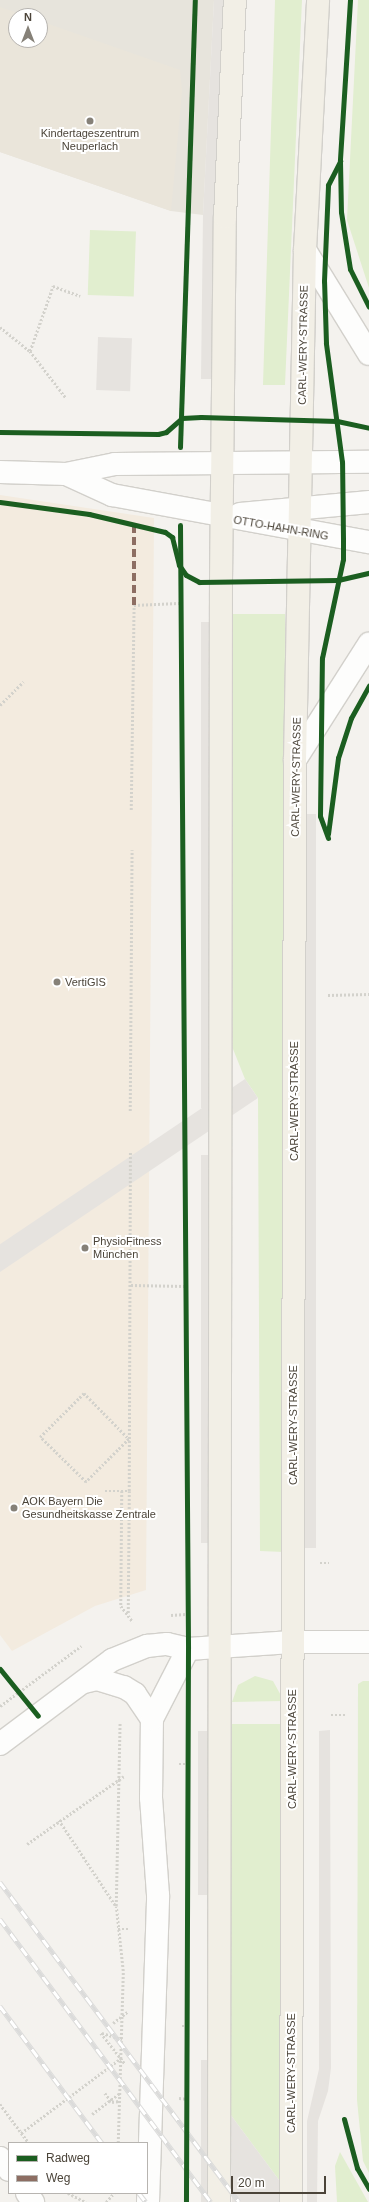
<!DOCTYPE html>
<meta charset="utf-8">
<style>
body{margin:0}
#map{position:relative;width:369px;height:2202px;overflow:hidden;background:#f4f2ee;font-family:Helvetica,sans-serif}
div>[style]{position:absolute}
.residential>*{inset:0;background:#e7e4dc}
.commercial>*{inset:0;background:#f3ebdf}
.education>*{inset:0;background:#eae5da}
.green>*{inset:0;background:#e1eecf;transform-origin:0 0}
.parking>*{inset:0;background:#e6e3df;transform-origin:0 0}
.path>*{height:2.5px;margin-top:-1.25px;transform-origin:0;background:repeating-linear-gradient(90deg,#d3d2cc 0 2px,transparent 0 4px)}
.roads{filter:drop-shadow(1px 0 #d2d0cb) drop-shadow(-1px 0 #d2d0cb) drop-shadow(0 1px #d2d0cb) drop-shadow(0 -1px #d2d0cb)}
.minor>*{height:22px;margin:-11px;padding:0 11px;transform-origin:11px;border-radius:11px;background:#fdfdfc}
.major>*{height:22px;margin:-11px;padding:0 11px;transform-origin:11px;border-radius:11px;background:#f2efe6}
.rail>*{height:4.5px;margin-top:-2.25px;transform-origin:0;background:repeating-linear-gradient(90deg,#fff 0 9px,#dbdbda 0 18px);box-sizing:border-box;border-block:1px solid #dbdbda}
.quiet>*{height:4px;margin-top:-2px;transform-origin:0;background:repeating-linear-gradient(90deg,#8d6e63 0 8px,transparent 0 12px)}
.cycleway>*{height:5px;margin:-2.5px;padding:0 2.5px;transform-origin:2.5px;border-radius:2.5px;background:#1b5e20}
.dots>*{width:11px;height:11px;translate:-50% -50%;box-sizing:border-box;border:2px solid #fff;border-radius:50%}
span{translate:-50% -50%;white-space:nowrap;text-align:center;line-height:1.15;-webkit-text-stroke:4px #fff;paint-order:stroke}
.poi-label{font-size:11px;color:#4b4439}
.left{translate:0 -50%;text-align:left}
.street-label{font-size:11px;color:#4b4439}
.legend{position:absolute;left:8px;top:2142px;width:140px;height:52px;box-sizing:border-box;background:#fff;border:1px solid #b7b4b0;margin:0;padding:5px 7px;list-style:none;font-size:12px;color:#4b4439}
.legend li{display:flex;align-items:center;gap:8px;height:20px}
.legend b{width:20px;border:1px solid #b7b4b0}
.north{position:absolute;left:8px;top:8px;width:40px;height:40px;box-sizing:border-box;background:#fff;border:1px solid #b7b4b0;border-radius:50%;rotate:0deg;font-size:11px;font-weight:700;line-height:16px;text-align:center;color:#4b4439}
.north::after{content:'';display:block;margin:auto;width:14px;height:18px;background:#868178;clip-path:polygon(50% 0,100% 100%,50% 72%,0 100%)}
.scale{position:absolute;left:231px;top:2176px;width:95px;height:18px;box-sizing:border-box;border:2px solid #4b4439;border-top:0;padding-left:5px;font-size:12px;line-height:14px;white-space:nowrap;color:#4b4439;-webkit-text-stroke:3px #fff;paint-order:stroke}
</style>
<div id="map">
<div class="residential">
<div style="clip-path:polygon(evenodd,0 0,214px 0,203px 215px,171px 211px,0 152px,0 0,16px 16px,40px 16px,40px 40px,16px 40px,16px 16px)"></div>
</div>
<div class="commercial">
<div style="clip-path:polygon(0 495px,154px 518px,146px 1590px,95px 1606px,12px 1651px,0 1635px)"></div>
</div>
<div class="education">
<div style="clip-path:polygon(0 7px,27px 16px,16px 16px,16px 40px,40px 40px,40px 21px,180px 70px,182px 90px,171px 211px,0 152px)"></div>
</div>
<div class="green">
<div style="clip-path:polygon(275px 0,302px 0,285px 385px,263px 385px)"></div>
<div style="clip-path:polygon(358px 0,369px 0,369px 288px,347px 220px)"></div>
<div style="left:90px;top:230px;width:46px;height:65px;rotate:2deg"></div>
<div style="clip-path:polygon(231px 614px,285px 614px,284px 1552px,260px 1551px,258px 1098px,245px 1079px,231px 1044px)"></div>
<div style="clip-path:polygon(255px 1676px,273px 1681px,284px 1701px,232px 1702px,238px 1685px)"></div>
<div style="clip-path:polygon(363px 1681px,369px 1681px,369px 2173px,363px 2161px,357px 2100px,358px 1684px)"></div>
<div style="clip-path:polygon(231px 1724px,284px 1724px,282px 2184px,230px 2114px)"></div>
<div style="clip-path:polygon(340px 2152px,368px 2202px,337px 2202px,335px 2166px)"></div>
</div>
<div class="parking">
<div style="clip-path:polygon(214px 0,225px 0,212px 379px,201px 379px,203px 215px)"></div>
<div style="left:98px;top:337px;width:34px;height:53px;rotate:2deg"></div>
<div style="left:201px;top:622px;width:10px;height:486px"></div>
<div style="left:303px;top:814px;width:13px;height:734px"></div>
<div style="left:245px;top:1079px;width:23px;height:388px;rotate:56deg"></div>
<div style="left:201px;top:1155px;width:10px;height:388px"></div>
<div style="clip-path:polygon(330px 1730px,331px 2068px,328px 2091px,318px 2121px,317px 2202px,307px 2202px,307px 2121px,319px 2069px,319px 1731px)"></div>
<div style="left:198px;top:1731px;width:12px;height:164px"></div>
<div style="left:201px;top:2060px;width:11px;height:142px"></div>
<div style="clip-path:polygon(230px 2114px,282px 2184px,282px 2202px,232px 2202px)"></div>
</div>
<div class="path">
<div style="left:0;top:327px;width:38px;rotate:39deg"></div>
<div style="left:30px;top:351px;width:59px;rotate:52.5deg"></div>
<div style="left:30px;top:351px;width:69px;rotate:-70.5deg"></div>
<div style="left:53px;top:286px;width:29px;rotate:20deg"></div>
<div style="left:0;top:705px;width:33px;rotate:-45deg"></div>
<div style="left:131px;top:810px;width:205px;rotate:-89.2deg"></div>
<div style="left:134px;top:605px;width:45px;rotate:-2.5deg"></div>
<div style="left:328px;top:995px;width:41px;rotate:-1.4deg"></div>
<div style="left:130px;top:1111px;width:261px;rotate:-89.6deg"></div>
<div style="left:131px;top:1285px;width:54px;rotate:1.1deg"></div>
<div style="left:84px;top:1393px;width:64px;rotate:45.6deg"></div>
<div style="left:129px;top:1439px;width:61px;rotate:135deg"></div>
<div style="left:86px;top:1482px;width:64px;rotate:-135.6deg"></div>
<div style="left:40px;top:1437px;width:62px;rotate:-45deg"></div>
<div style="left:105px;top:1491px;width:24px"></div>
<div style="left:129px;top:1491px;width:340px;rotate:-89.8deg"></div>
<div style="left:122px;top:1491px;width:115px;rotate:90.5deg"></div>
<div style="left:121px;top:1606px;width:20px;rotate:53deg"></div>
<div style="left:320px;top:1563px;width:9px"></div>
<div style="left:128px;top:1613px;width:122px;rotate:-89.5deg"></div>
<div style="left:171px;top:1615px;width:15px;rotate:-4deg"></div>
<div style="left:0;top:1706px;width:101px;rotate:-36.5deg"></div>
<div style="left:331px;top:1715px;width:15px"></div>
<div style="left:179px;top:1764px;width:7px"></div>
<div style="left:59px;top:1820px;width:103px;rotate:56.5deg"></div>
<div style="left:27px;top:1844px;width:118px;rotate:-35deg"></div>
<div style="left:118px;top:1929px;width:12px"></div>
<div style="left:113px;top:2023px;width:18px;rotate:-38deg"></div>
<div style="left:182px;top:2026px;width:7px"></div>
<div style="left:101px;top:2033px;width:39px;rotate:52deg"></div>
<div style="left:102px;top:2033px;width:21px;rotate:17deg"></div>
<div style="left:105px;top:2093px;width:11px;rotate:52deg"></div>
<div style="left:112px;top:2102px;width:7px;rotate:-8deg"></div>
<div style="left:179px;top:2098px;width:9px;rotate:6deg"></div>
<div style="left:0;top:2104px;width:49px;rotate:53.4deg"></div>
<div style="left:92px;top:2114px;width:35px;rotate:-37deg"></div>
<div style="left:21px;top:2133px;width:124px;rotate:-36.8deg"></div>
<div style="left:118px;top:2143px;width:172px;rotate:-88.3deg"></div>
<div style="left:123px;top:1971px;width:65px;rotate:-96.1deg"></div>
<div style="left:116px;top:1906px;width:184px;rotate:-88.8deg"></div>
<div style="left:185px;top:2177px;width:1px"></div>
<div style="left:68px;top:2193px;width:20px;rotate:27deg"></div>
<div style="left:106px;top:2202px;width:12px;rotate:-48deg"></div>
</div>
<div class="roads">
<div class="minor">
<div style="left:305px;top:250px;width:122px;rotate:58.4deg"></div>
<div style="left:0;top:472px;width:66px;rotate:1.7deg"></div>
<div style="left:66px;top:474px;width:50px;rotate:-11.5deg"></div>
<div style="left:115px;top:464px;width:254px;rotate:-0.5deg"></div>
<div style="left:66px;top:474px;width:51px;rotate:24.5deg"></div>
<div style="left:112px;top:495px;width:261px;rotate:10.4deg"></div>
<div style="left:240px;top:514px;width:130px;rotate:-5.3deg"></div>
<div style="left:295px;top:760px;width:138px;rotate:-57.5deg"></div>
<div style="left:84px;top:1682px;width:13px;rotate:-13deg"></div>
<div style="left:97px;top:1679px;width:28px;rotate:17deg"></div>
<div style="left:124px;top:1687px;width:13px;rotate:32deg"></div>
<div style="left:135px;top:1694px;width:30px;rotate:56deg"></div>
<div style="left:0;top:1744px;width:140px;rotate:-36.9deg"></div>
<div style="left:112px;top:1660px;width:38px;rotate:-22deg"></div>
<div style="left:147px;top:1646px;width:20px;rotate:-6deg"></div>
<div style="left:167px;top:1644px;width:22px;rotate:13deg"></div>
<div style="left:188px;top:1649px;width:104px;rotate:-3.9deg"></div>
<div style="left:292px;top:1642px;width:77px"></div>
<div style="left:0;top:2158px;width:15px;rotate:53deg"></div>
<div style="left:27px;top:2193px;width:11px;rotate:56deg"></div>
<div style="left:148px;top:2202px;width:307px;rotate:-88.1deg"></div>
<div style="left:158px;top:1895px;width:97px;rotate:-94.1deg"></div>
<div style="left:151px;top:1798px;width:79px;rotate:-89.3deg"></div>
<div style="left:152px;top:1719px;width:79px;rotate:-62.8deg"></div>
</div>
<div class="major">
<div style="left:219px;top:2202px;width:1621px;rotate:-89.93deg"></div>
<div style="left:221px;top:581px;width:364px;rotate:-89.4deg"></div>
<div style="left:225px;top:217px;width:217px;rotate:-87.4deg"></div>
<div style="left:291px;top:2202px;width:1442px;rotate:-89.84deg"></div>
<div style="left:295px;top:760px;width:510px;rotate:-88.88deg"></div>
<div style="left:305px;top:250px;width:250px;rotate:-87deg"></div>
</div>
</div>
<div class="rail">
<div style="left:0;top:1882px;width:399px;rotate:53.2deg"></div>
<div style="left:0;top:1919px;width:353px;rotate:53.3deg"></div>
<div style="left:0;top:2006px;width:171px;rotate:53.3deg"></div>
<div style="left:139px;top:2193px;width:11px;rotate:52deg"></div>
</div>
<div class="quiet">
<div style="left:134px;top:605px;width:80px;rotate:-90deg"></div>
</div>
<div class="cycleway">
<div style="left:350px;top:0;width:161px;rotate:93.6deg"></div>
<div style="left:340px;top:161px;width:51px;rotate:88.9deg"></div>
<div style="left:341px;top:212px;width:58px;rotate:81deg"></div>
<div style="left:350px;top:269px;width:42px;rotate:63.4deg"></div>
<div style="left:0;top:432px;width:158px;rotate:0.7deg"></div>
<div style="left:158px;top:434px;width:8px;rotate:-14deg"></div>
<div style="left:166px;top:432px;width:21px;rotate:-41deg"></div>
<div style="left:182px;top:418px;width:19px;rotate:-3deg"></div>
<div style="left:201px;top:417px;width:136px;rotate:1.7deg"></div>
<div style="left:337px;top:421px;width:33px;rotate:12deg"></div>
<div style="left:180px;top:447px;width:447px;rotate:-88.1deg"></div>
<div style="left:0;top:502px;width:90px;rotate:7.7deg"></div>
<div style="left:89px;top:514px;width:78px;rotate:13.3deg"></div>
<div style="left:165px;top:532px;width:9px;rotate:36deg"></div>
<div style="left:172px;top:537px;width:29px;rotate:76deg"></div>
<div style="left:179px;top:565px;width:12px;rotate:55deg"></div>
<div style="left:186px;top:575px;width:15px;rotate:28deg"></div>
<div style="left:199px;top:582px;width:139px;rotate:-0.8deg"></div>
<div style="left:338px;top:580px;width:32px;rotate:-13deg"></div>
<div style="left:180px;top:525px;width:1124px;rotate:89.59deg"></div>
<div style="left:188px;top:1649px;width:553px;rotate:90.21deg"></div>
<div style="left:328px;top:834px;width:77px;rotate:-82.5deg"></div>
<div style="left:338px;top:758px;width:42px;rotate:-72deg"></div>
<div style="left:351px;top:718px;width:37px;rotate:-61deg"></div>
<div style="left:328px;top:838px;width:23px;rotate:-110deg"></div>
<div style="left:320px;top:816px;width:158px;rotate:-89.3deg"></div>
<div style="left:322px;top:658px;width:101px;rotate:-78deg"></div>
<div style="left:343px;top:559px;width:20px;rotate:-90deg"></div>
<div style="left:343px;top:539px;width:77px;rotate:-90.7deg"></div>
<div style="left:342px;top:462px;width:120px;rotate:-97.7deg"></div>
<div style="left:326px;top:343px;width:62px;rotate:-91.8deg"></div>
<div style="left:324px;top:281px;width:96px;rotate:-87.6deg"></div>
<div style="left:328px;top:185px;width:27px;rotate:-63deg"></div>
<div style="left:0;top:1669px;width:60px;rotate:51deg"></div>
<div style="left:344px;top:2119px;width:51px;rotate:75.1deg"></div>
<div style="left:357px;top:2168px;width:24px;rotate:60deg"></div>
</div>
<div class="dots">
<div style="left:90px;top:121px;background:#868178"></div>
<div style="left:57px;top:982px;background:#868178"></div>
<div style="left:85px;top:1248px;background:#868178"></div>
<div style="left:14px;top:1508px;background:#868178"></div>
</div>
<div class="poi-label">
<span style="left:90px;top:140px">Kindertageszentrum<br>Neuperlach</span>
<span class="left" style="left:65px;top:982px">VertiGIS</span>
<span class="left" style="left:93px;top:1248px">PhysioFitness<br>München</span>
<span class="left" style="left:22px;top:1508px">AOK Bayern Die<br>Gesundheitskasse Zentrale</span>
</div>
<div class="street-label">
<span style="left:303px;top:345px;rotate:-89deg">CARL-WERY-STRASSE</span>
<span style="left:281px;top:528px;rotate:10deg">OTTO-HAHN-RING</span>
<span style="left:296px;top:777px;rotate:-89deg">CARL-WERY-STRASSE</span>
<span style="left:294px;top:1101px;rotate:-90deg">CARL-WERY-STRASSE</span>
<span style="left:293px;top:1425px;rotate:-90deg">CARL-WERY-STRASSE</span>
<span style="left:292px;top:1749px;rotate:-90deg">CARL-WERY-STRASSE</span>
<span style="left:291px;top:2073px;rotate:-90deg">CARL-WERY-STRASSE</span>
</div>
<ul class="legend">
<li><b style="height:5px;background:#1b5e20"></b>Radweg</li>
<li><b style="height:5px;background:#8d6e63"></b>Weg</li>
</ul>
<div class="north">N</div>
<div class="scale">20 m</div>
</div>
